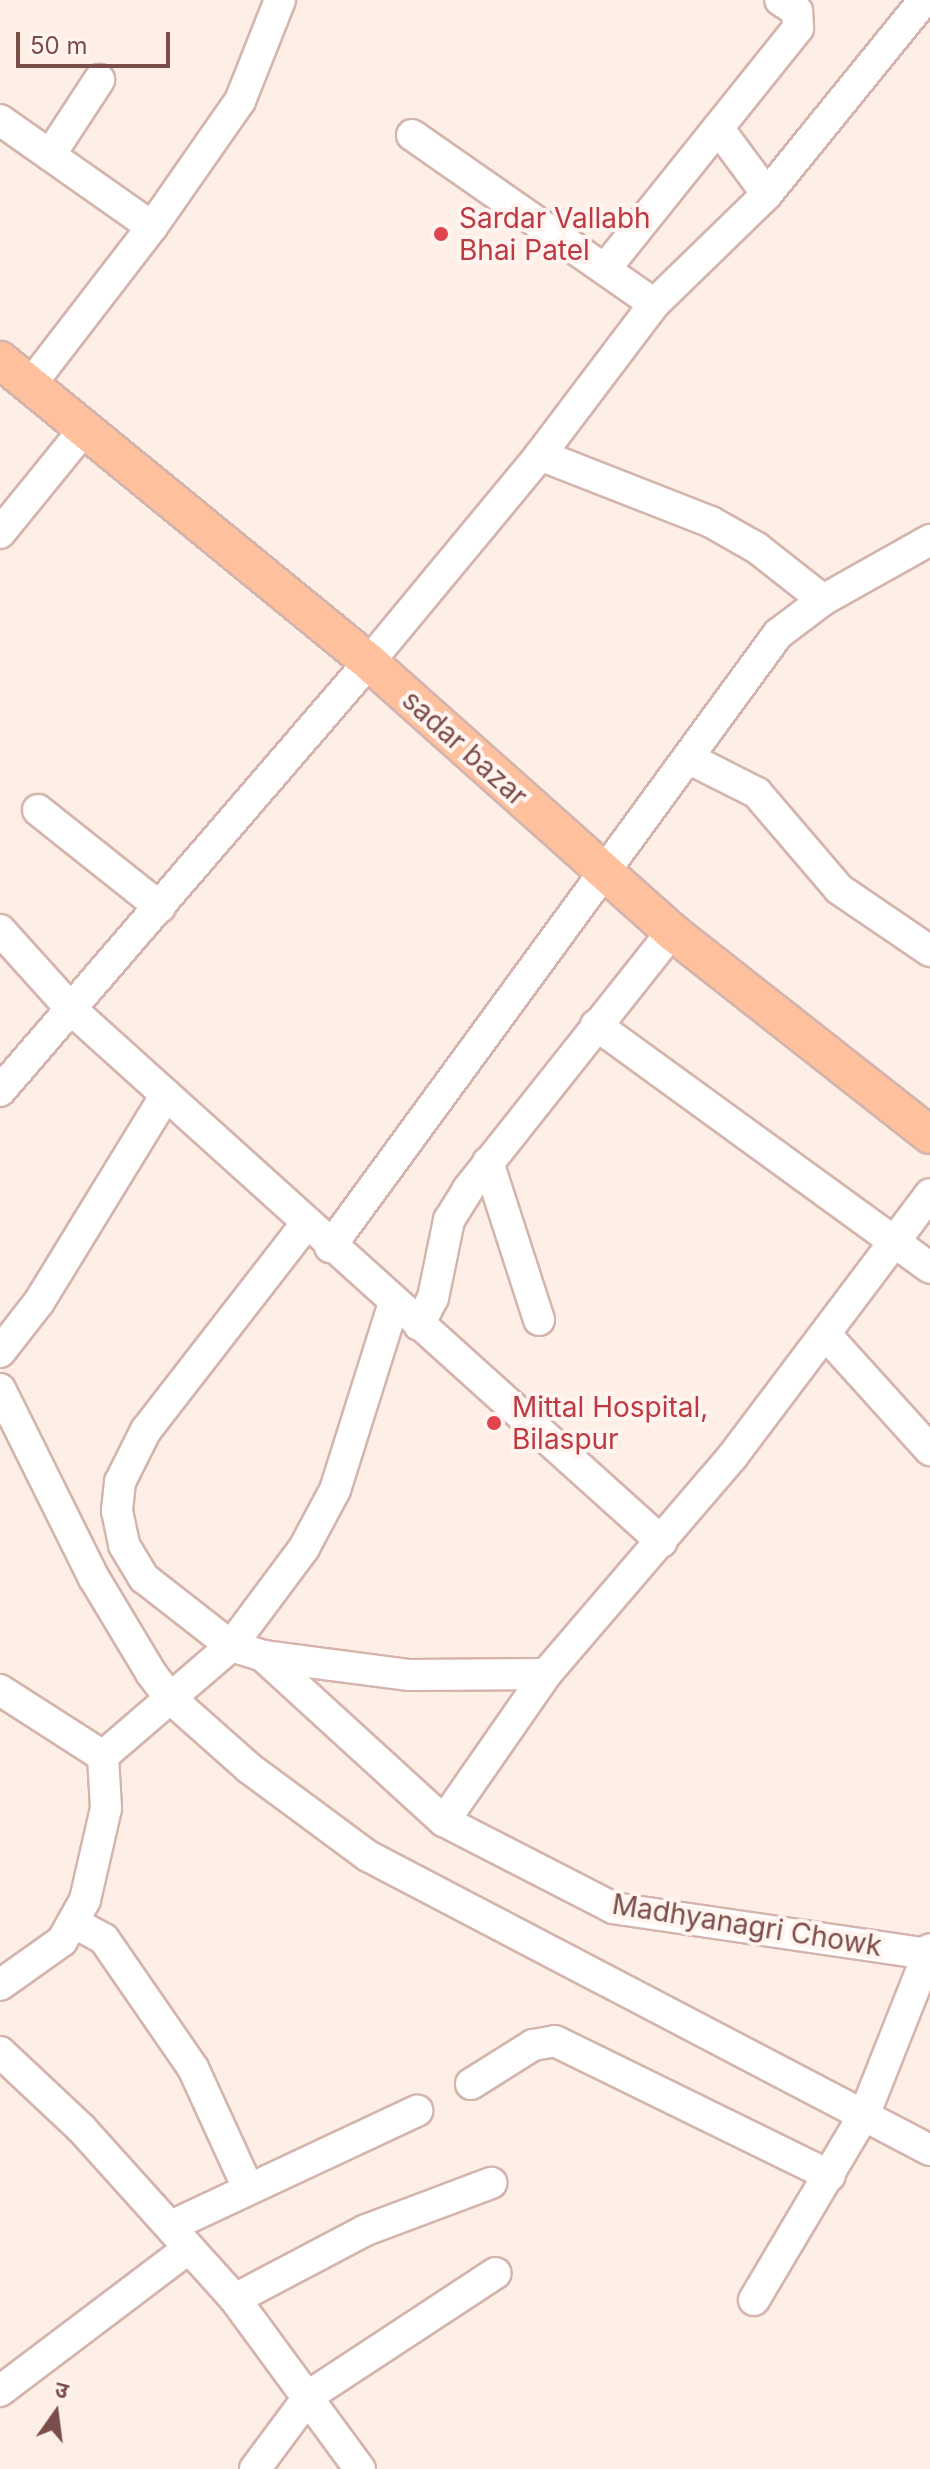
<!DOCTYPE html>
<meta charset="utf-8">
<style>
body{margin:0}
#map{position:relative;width:930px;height:2469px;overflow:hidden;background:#feefe6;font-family:Inter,"Noto Sans Devanagari",sans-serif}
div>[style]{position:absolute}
.roads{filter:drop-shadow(2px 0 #d4b4ad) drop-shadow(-2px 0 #d4b4ad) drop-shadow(0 2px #d4b4ad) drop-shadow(0 -2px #d4b4ad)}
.minor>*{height:30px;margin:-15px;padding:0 15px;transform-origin:15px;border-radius:15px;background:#fff}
.major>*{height:36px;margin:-18px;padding:0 18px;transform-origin:18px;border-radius:18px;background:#ffc19d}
.dots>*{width:22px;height:22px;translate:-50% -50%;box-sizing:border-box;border:4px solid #fff4ef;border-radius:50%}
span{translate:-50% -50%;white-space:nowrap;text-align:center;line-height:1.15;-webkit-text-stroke:8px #fff4ef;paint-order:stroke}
.health-label{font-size:28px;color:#be3a42}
.left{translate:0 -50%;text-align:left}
.street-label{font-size:28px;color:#7b4d48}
.north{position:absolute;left:16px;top:2373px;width:80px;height:80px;-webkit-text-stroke:6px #fff4ef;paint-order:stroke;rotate:14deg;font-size:22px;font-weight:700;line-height:32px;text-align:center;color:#7b4d48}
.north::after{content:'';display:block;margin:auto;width:28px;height:36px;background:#7b4d48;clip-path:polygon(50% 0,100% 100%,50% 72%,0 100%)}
.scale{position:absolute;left:16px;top:32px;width:154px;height:36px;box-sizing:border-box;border:4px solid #7b4d48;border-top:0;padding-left:10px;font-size:24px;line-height:28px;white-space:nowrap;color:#7b4d48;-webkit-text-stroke:6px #fff4ef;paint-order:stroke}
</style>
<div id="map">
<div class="roads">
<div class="minor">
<div style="left:0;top:120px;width:186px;rotate:35.1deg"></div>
<div style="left:718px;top:128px;width:82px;rotate:53.4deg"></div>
<div style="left:412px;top:135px;width:295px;rotate:34.9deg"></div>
<div style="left:50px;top:155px;width:90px;rotate:-56.8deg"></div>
<div style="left:605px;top:269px;width:309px;rotate:-51.3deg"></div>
<div style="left:798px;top:28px;width:17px;rotate:-93deg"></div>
<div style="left:797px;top:11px;width:20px;rotate:-147deg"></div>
<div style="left:31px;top:384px;width:198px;rotate:-52.4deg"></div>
<div style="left:152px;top:227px;width:154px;rotate:-55.1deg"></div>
<div style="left:240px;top:101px;width:109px;rotate:-68.4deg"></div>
<div style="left:540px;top:455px;width:184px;rotate:21.4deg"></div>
<div style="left:711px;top:522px;width:53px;rotate:29.5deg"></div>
<div style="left:757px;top:548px;width:84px;rotate:38.2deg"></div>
<div style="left:0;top:533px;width:136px;rotate:-50.9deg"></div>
<div style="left:690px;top:759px;width:75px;rotate:26.9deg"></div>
<div style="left:757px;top:793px;width:126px;rotate:49.5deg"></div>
<div style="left:839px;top:889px;width:110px;rotate:34.3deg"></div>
<div style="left:38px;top:810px;width:156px;rotate:38.5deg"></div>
<div style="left:0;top:930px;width:108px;rotate:48deg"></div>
<div style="left:72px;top:1010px;width:794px;rotate:42.04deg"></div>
<div style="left:596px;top:1025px;width:413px;rotate:36deg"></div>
<div style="left:0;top:1091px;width:566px;rotate:-49.3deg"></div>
<div style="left:369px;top:662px;width:268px;rotate:-50.4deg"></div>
<div style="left:540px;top:455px;width:189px;rotate:-52.9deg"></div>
<div style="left:654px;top:304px;width:158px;rotate:-44.2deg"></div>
<div style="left:767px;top:194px;width:250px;rotate:-51deg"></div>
<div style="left:488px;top:1162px;width:166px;rotate:72.1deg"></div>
<div style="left:306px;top:1224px;width:261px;rotate:127.8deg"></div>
<div style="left:146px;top:1430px;width:58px;rotate:116.6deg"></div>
<div style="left:120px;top:1482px;width:29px;rotate:96deg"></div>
<div style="left:117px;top:1511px;width:35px;rotate:78deg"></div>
<div style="left:124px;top:1545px;width:39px;rotate:59deg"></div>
<div style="left:144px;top:1578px;width:110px;rotate:38deg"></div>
<div style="left:231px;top:1646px;width:122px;rotate:-53.3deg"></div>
<div style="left:304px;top:1548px;width:66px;rotate:-61.9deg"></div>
<div style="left:335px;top:1490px;width:196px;rotate:-72.5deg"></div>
<div style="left:330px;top:1247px;width:759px;rotate:-53.84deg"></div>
<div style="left:778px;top:634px;width:56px;rotate:-37.1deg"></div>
<div style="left:823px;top:600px;width:123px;rotate:-29.3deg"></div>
<div style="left:419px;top:1325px;width:30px;rotate:-63deg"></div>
<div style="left:433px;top:1298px;width:80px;rotate:-78.4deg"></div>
<div style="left:449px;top:1220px;width:36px;rotate:-58deg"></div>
<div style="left:468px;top:1189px;width:328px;rotate:-51.6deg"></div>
<div style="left:827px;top:1336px;width:154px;rotate:47.9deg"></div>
<div style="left:0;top:1352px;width:63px;rotate:-52deg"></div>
<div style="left:39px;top:1302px;width:243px;rotate:-58.5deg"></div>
<div style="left:0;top:1389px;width:211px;rotate:63.6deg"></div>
<div style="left:94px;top:1578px;width:111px;rotate:59deg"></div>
<div style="left:151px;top:1673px;width:30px;rotate:53deg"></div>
<div style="left:169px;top:1697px;width:107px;rotate:41.6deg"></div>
<div style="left:249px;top:1768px;width:148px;rotate:36.5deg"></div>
<div style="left:368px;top:1856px;width:634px;rotate:27.62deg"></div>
<div style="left:263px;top:1656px;width:245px;rotate:42.4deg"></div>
<div style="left:444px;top:1821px;width:190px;rotate:27.2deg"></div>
<div style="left:613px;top:1908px;width:320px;rotate:8.3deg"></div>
<div style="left:0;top:1690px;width:122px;rotate:32.7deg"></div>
<div style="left:103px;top:1756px;width:169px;rotate:-40.7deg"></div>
<div style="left:231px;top:1646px;width:34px;rotate:17deg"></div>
<div style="left:263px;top:1656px;width:148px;rotate:7.4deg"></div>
<div style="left:410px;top:1675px;width:136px;rotate:-0.4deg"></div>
<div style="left:444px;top:1821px;width:179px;rotate:-55.2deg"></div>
<div style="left:546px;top:1674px;width:286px;rotate:-49.4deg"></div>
<div style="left:732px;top:1457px;width:329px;rotate:-53deg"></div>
<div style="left:75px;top:1923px;width:33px;rotate:29deg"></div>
<div style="left:104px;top:1939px;width:157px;rotate:55.4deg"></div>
<div style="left:193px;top:2068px;width:132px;rotate:65.4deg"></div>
<div style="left:0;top:1985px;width:76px;rotate:-35.4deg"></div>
<div style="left:62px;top:1941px;width:47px;rotate:-60.7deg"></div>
<div style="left:85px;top:1900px;width:94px;rotate:-77.1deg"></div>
<div style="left:106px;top:1808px;width:52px;rotate:-93.3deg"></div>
<div style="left:0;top:2052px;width:111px;rotate:43.2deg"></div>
<div style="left:81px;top:2128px;width:230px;rotate:48deg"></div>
<div style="left:235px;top:2299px;width:211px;rotate:53.7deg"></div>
<div style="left:471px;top:2084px;width:73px;rotate:-32.2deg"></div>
<div style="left:533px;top:2045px;width:22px;rotate:-10deg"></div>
<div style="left:555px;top:2041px;width:306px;rotate:26.1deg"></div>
<div style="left:171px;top:2226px;width:272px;rotate:-25.1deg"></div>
<div style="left:235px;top:2299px;width:148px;rotate:-27.8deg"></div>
<div style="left:366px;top:2230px;width:134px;rotate:-20.6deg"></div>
<div style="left:754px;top:2300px;width:217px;rotate:-59.3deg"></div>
<div style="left:865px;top:2113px;width:176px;rotate:-68.4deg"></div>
<div style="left:0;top:2391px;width:236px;rotate:-37.1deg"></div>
<div style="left:255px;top:2469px;width:92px;rotate:-53.4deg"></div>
<div style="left:310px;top:2395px;width:222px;rotate:-33.3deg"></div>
</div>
<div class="major">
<div style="left:0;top:360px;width:477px;rotate:39.3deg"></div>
<div style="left:369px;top:662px;width:406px;rotate:41.7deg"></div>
<div style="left:672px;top:932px;width:328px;rotate:38.2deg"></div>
</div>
</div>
<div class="dots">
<div style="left:441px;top:234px;background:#e0444e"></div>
<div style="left:494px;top:1423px;background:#e0444e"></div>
</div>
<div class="health-label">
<span class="left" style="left:459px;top:234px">Sardar Vallabh<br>Bhai Patel</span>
<span class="left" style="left:512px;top:1423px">Mittal Hospital,<br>Bilaspur</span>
</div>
<div class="street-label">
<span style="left:465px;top:748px;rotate:42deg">sadar bazar</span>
<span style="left:747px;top:1925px;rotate:9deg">Madhyanagri Chowk</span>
</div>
<div class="north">उ</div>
<div class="scale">50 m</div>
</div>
